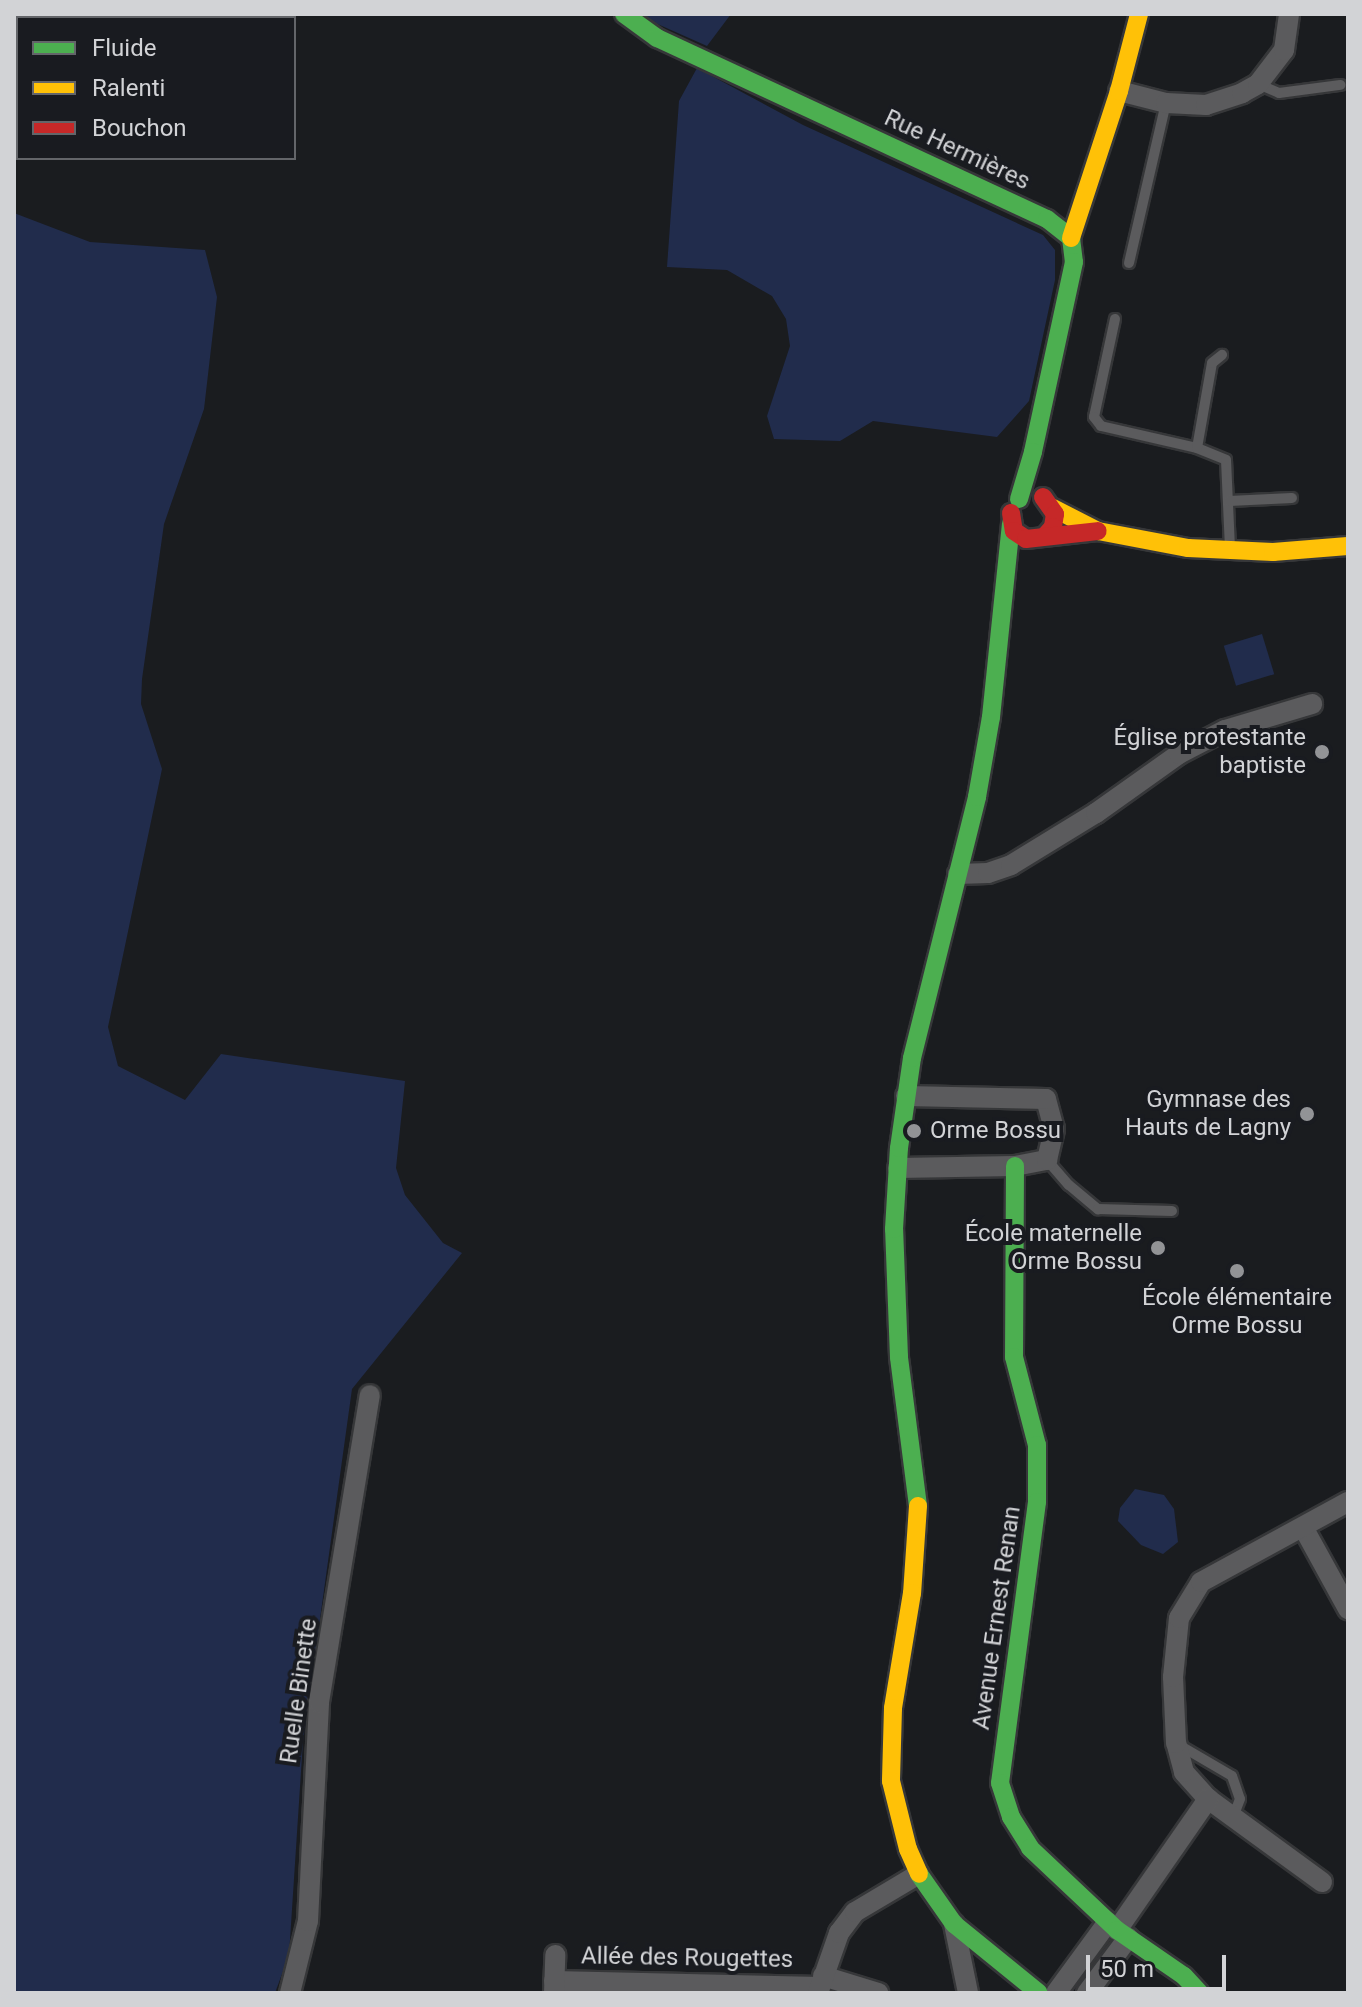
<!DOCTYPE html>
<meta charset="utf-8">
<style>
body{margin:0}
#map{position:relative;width:1362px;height:2007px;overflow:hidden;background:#1a1c1f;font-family:Roboto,sans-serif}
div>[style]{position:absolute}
.green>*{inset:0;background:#212c4c;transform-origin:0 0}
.roads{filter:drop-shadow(2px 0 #363739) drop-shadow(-2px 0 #363739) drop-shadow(0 2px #363739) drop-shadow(0 -2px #363739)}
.lane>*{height:10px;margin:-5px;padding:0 5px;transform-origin:5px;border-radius:5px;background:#5b5b5d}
.street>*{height:20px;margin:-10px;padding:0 10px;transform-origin:10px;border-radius:10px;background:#5b5b5d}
.fast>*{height:18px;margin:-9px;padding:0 9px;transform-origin:9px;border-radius:9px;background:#4caf50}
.slow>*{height:18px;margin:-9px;padding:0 9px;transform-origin:9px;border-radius:9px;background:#ffc107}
.jam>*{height:18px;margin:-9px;padding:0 9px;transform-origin:9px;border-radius:9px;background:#c62828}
.dots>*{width:22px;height:22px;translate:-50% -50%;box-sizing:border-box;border:4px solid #191b20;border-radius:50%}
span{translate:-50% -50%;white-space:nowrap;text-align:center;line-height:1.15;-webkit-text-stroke:8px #191b20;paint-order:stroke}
.street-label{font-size:24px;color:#d2d3d6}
.poi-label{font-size:24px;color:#d2d3d6}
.right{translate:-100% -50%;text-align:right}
.left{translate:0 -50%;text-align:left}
.frame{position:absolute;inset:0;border:16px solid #d2d3d6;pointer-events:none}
.legend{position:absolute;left:16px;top:16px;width:280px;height:144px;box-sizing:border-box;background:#191b20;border:2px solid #636569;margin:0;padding:10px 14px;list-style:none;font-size:24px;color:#d2d3d6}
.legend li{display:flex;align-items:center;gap:16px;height:40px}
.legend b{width:40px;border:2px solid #636569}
.scale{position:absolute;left:1086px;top:1955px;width:140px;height:36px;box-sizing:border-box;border:4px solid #d2d3d6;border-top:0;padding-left:10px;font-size:24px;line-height:28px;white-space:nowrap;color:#d2d3d6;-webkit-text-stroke:6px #191b20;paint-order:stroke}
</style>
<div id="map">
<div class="green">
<div style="clip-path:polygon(14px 14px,67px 14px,64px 18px,18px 18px,18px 34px,14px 34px)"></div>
<div style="clip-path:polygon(635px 14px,731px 14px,707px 46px)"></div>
<div style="clip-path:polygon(697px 68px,803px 125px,1043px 235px,1055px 250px,1055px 280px,1029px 401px,997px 437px,873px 421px,840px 441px,774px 439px,767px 416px,790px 346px,786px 319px,772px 296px,727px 270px,667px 267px,679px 101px)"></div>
<div style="clip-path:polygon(14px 213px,90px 242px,205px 250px,217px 297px,204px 409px,164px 524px,142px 679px,141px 704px,162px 769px,108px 1027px,118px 1066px,185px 1100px,221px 1054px,405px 1081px,396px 1168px,405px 1195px,443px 1243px,462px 1253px,352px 1389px,303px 1741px,289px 1955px,275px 1993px,14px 1993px)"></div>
<div style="left:1262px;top:634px;width:42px;height:40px;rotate:73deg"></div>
<div style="clip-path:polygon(1135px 1489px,1164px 1495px,1174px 1509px,1178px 1542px,1163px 1554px,1141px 1545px,1118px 1521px,1120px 1508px)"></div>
</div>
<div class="roads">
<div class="lane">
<div style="left:1258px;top:84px;width:23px;rotate:23deg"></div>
<div style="left:1279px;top:93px;width:62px;rotate:-7.5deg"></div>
<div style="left:1129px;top:263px;width:164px;rotate:-77deg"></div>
<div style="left:1115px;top:319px;width:100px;rotate:102.1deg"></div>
<div style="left:1094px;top:417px;width:11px;rotate:52deg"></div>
<div style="left:1101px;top:426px;width:98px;rotate:12.9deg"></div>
<div style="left:1197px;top:448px;width:31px;rotate:22deg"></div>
<div style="left:1226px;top:460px;width:88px;rotate:87.4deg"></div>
<div style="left:1197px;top:448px;width:86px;rotate:-80deg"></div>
<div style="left:1212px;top:363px;width:13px;rotate:-39deg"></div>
<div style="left:1229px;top:501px;width:63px;rotate:-2.7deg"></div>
<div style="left:1047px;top:1160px;width:33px;rotate:49deg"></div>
<div style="left:1069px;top:1185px;width:38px;rotate:40deg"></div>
<div style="left:1098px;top:1209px;width:74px;rotate:1.5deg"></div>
<div style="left:1179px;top:1745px;width:61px;rotate:30.3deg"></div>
<div style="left:1232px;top:1776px;width:24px;rotate:71deg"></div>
<div style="left:1240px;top:1799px;width:19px;rotate:111deg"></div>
</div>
<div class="street">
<div style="left:1119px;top:91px;width:49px;rotate:14.3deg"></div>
<div style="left:1166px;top:103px;width:40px;rotate:2.9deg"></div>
<div style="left:1206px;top:105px;width:38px;rotate:-18deg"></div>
<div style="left:1242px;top:93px;width:18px;rotate:-29deg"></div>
<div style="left:1258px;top:84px;width:43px;rotate:-52.6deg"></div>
<div style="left:1284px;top:50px;width:36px;rotate:-82deg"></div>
<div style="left:958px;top:874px;width:30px;rotate:-2deg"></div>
<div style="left:988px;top:873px;width:24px;rotate:-19deg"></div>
<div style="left:1011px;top:865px;width:100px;rotate:-31.5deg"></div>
<div style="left:1096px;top:813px;width:102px;rotate:-35.4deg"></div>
<div style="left:1179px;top:754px;width:52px;rotate:-27.6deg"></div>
<div style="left:1225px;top:730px;width:91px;rotate:-16.6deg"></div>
<div style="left:898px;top:1168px;width:117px;rotate:-1deg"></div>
<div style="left:1015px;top:1166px;width:33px;rotate:-11deg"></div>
<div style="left:1047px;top:1160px;width:32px;rotate:-77deg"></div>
<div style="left:1054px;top:1129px;width:31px;rotate:-105deg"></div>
<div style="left:1046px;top:1099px;width:140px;rotate:-178.8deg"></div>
<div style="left:1303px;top:1527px;width:94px;rotate:61.2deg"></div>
<div style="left:1322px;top:1882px;width:141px;rotate:-143.9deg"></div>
<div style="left:1208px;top:1799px;width:36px;rotate:-132deg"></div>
<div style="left:1184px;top:1772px;width:30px;rotate:-105deg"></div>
<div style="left:1176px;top:1743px;width:66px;rotate:-92.6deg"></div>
<div style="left:1173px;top:1677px;width:59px;rotate:-84.2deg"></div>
<div style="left:1179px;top:1618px;width:42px;rotate:-58.6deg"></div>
<div style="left:1201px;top:1582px;width:167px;rotate:-28.6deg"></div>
<div style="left:954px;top:1924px;width:70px;rotate:78.5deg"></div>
<div style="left:1117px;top:1930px;width:160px;rotate:-55.2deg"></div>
<div style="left:823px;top:1976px;width:58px;rotate:17.2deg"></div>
<div style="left:554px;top:1981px;width:266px;rotate:1.3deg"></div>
<div style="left:290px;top:1993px;width:74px;rotate:-76deg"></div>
<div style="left:308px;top:1921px;width:219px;rotate:-87.1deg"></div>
<div style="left:319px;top:1702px;width:311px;rotate:-80.6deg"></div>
<div style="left:554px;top:1993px;width:38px;rotate:-88deg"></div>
<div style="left:818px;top:1993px;width:64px;rotate:-70.7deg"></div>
<div style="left:839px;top:1933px;width:26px;rotate:-53deg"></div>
<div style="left:855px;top:1912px;width:74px;rotate:-30.7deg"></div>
<div style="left:1056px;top:1993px;width:88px;rotate:-53.8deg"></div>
<div style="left:1087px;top:1993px;width:69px;rotate:-53.3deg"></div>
</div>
<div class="fast">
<div style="left:624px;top:14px;width:41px;rotate:36deg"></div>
<div style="left:657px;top:38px;width:430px;rotate:24.9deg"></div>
<div style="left:1047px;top:219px;width:31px;rotate:38deg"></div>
<div style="left:1071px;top:238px;width:24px;rotate:83deg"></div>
<div style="left:1074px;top:262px;width:194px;rotate:102.2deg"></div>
<div style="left:1033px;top:452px;width:49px;rotate:106.6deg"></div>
<div style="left:1015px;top:1166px;width:191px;rotate:90.3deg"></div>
<div style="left:1014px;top:1357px;width:91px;rotate:75.4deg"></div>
<div style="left:1037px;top:1445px;width:57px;rotate:90deg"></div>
<div style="left:1037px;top:1502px;width:283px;rotate:97.5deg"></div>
<div style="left:1000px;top:1783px;width:36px;rotate:72deg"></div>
<div style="left:1011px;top:1817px;width:36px;rotate:58deg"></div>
<div style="left:1030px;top:1848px;width:120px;rotate:43.3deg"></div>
<div style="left:1117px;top:1930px;width:81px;rotate:34.5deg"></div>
<div style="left:1184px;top:1976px;width:23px;rotate:47deg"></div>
<div style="left:918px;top:1506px;width:150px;rotate:-97.3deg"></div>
<div style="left:899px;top:1357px;width:128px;rotate:-92.2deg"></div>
<div style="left:894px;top:1229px;width:81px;rotate:-86.5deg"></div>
<div style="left:899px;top:1148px;width:91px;rotate:-81.8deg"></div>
<div style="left:912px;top:1058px;width:269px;rotate:-76deg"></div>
<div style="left:977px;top:797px;width:81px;rotate:-80.1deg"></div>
<div style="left:991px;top:717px;width:194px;rotate:-84.1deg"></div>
<div style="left:919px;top:1874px;width:61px;rotate:55deg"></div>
<div style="left:954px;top:1924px;width:109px;rotate:39.1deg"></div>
</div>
<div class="slow">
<div style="left:1071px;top:238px;width:155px;rotate:-71.9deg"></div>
<div style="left:1119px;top:91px;width:80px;rotate:-75.4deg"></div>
<div style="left:1053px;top:508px;width:51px;rotate:27.1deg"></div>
<div style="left:1098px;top:531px;width:92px;rotate:10.7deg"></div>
<div style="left:1188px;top:548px;width:85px;rotate:2.7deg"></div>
<div style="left:1273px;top:552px;width:75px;rotate:-4.6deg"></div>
<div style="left:918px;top:1506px;width:87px;rotate:93.9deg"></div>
<div style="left:912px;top:1593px;width:117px;rotate:99.4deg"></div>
<div style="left:893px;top:1708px;width:73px;rotate:91.6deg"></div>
<div style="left:891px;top:1781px;width:70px;rotate:76deg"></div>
<div style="left:908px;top:1849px;width:27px;rotate:66deg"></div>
</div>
<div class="jam">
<div style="left:1043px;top:497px;width:21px;rotate:55deg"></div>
<div style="left:1055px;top:514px;width:13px;rotate:99deg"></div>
<div style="left:1053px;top:527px;width:12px;rotate:132deg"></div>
<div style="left:1011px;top:513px;width:18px;rotate:81deg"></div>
<div style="left:1014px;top:531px;width:14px;rotate:34deg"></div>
<div style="left:1026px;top:539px;width:72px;rotate:-6.3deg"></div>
</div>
</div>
<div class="dots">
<div style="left:1322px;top:752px;background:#929396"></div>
<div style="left:1307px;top:1114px;background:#929396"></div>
<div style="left:914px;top:1131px;background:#929396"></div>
<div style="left:1158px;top:1248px;background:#929396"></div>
<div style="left:1237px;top:1271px;background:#929396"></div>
</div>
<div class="street-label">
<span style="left:957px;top:150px;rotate:25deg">Rue Hermières</span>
<span style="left:997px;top:1618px;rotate:-82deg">Avenue Ernest Renan</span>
<span style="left:299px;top:1691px;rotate:-82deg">Ruelle Binette</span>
<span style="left:687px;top:1958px;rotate:1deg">Allée des Rougettes</span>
</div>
<div class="poi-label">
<span class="right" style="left:1306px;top:752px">Église protestante<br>baptiste</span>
<span class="right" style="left:1291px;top:1114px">Gymnase des<br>Hauts de Lagny</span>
<span class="left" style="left:930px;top:1131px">Orme Bossu</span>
<span class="right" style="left:1142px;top:1248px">École maternelle<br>Orme Bossu</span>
<span style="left:1237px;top:1312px">École élémentaire<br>Orme Bossu</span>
</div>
<div class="frame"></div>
<ul class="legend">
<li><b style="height:10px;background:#4caf50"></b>Fluide</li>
<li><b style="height:10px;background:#ffc107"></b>Ralenti</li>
<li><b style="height:10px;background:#c62828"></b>Bouchon</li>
</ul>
<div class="scale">50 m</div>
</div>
